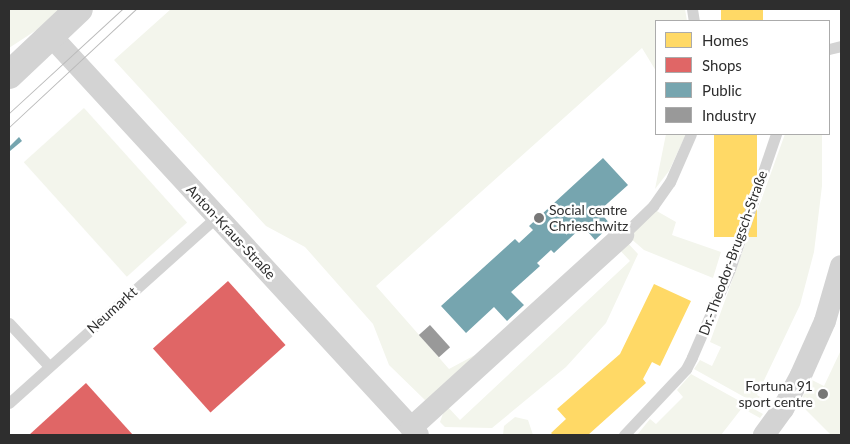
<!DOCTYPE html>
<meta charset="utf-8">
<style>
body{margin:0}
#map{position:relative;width:850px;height:444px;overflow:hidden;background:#fff;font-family:Lato,sans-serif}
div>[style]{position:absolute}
.green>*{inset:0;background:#f3f5ec;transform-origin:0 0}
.homes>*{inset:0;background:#ffd966;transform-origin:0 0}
.shops>*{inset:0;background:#e06666;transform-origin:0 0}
.public>*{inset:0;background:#76a5af}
.industry>*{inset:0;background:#999;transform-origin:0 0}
.service>*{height:11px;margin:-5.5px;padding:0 5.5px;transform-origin:5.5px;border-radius:5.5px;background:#d3d3d3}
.minor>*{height:22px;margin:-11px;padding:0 11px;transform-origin:11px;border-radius:11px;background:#d3d3d3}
.tertiary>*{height:28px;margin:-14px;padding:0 14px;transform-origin:14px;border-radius:14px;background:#d3d3d3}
.tram>*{height:1px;margin:-0.5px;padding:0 0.5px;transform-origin:0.5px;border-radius:0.5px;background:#bababa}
.dots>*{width:14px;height:14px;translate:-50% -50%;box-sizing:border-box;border:2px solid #fff;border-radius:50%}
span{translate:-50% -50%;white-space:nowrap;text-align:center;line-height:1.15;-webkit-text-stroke:5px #fff;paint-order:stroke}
.poi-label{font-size:14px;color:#2e2e2e}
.left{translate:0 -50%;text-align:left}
.right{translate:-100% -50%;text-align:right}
.street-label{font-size:14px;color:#2e2e2e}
.frame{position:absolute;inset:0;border:10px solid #2e2e2e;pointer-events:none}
.legend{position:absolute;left:655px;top:20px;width:175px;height:115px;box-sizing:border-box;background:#fff;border:1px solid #ababab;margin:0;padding:6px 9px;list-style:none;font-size:15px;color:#2e2e2e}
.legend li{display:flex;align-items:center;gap:10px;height:25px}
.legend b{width:25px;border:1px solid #ababab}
</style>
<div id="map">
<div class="green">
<div style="clip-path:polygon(9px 9px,60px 9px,38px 29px,9px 48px)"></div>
<div style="clip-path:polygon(171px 9px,685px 9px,687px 21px,656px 21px,656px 71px,642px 48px,376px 286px,449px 369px,475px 355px,427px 402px,389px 365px,373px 324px,305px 247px,266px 226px,114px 60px)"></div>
<div style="left:84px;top:108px;width:154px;height:81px;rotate:48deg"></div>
<div style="clip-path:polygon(666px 134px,686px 134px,669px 171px,655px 189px)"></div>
<div style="clip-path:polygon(785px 134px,822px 134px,822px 186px,814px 252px,800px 305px,757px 395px,771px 403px,766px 409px,694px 369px,700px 360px,712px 366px,721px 347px,710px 342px)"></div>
<div style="clip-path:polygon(655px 210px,676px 222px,672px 235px,721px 252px,713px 278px,644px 250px,629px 237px)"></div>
<div style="clip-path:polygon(625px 240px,638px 254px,606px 323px,566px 367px,492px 428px,445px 427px,440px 422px,446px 405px,460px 420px,630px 261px,617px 247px)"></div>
<div style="clip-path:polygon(841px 350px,841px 435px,831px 435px,799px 403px,812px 380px,824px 386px)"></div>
<div style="clip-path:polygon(691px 374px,763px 414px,760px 418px,742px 408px,721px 435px,637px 435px,650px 419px,656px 424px,683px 397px,677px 390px)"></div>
<div style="clip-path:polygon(515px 417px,528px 420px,533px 435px,503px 435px,504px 426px)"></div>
</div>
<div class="homes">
<div style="left:721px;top:9px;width:42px;height:12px"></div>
<div style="left:714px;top:134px;width:43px;height:103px"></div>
<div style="clip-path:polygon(654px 284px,691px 301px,660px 366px,652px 362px,643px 379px,646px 383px,588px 435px,553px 435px,551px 433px,566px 419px,557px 409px,620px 354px)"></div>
</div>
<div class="shops">
<div style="left:228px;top:281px;width:86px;height:101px;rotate:48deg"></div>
<div style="clip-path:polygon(86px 383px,133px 435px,29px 435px)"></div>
</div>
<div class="public">
<div style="clip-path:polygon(19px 137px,22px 141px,10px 151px,9px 147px)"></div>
<div style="clip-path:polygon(603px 158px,628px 185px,599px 211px,611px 225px,595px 240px,583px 226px,554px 253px,551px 250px,537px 263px,540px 266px,511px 292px,524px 305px,507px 321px,494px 307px,466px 333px,441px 306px,515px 239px,519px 243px,533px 230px,529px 226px)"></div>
</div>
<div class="industry">
<div style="left:430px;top:325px;width:30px;height:15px;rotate:48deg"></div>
</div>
<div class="service">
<div style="left:692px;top:9px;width:12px;rotate:81deg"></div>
<div style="left:829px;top:49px;width:12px;rotate:-14deg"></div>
<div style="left:623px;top:235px;width:42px;rotate:-44deg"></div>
<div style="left:653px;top:206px;width:29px;rotate:-55deg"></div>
<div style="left:670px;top:182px;width:52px;rotate:-66.4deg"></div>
<div style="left:9px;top:323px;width:59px;rotate:47.1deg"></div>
<div style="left:9px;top:403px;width:278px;rotate:-41.9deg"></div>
<div style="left:624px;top:435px;width:91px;rotate:-46.8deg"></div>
<div style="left:686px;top:369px;width:13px;rotate:-63deg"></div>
<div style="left:692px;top:357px;width:96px;rotate:-66.6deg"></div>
<div style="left:730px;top:269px;width:143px;rotate:-71.2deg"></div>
</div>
<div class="minor">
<div style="left:51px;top:36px;width:542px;rotate:47.39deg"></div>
<div style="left:411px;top:428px;width:287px;rotate:-42.3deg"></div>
<div style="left:764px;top:435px;width:32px;rotate:-54deg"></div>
<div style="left:783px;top:409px;width:38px;rotate:-62deg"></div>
<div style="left:801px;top:375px;width:59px;rotate:-66deg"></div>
<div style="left:825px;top:321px;width:57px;rotate:-73.8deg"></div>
</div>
<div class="tertiary">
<div style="left:9px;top:75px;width:96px;rotate:-43.3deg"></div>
</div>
<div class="tram">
<div style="left:9px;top:113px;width:154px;rotate:-42.6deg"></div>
<div style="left:9px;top:127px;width:173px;rotate:-42.9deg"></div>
</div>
<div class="dots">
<div style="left:539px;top:218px;background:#777"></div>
<div style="left:823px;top:394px;background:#777"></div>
</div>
<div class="poi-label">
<span class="left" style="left:549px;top:218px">Social centre<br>Chrieschwitz</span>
<span class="right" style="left:813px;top:394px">Fortuna 91<br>sport centre</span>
</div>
<div class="street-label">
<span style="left:231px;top:232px;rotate:47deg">Anton-Kraus-Straße</span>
<span style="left:733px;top:253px;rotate:-70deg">Dr.-Theodor-Brugsch-Straße</span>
<span style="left:112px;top:310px;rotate:-42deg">Neumarkt</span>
</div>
<div class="frame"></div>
<ul class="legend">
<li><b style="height:14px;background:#ffd966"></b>Homes</li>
<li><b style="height:14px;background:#e06666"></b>Shops</li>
<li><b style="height:14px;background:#76a5af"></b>Public</li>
<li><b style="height:14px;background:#999"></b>Industry</li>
</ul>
</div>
